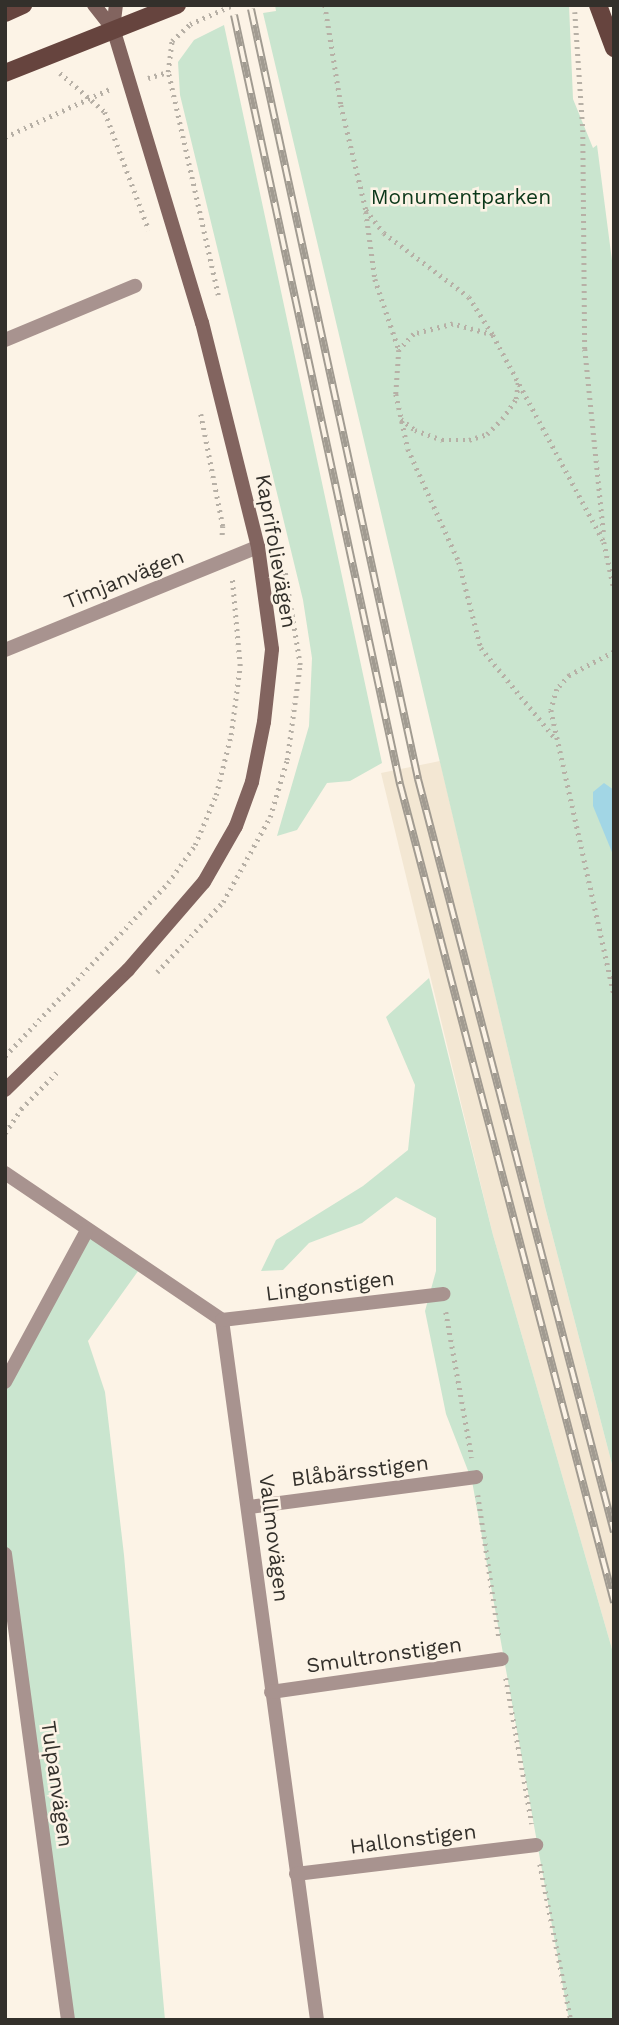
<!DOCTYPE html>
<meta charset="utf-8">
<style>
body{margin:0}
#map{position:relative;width:619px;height:2025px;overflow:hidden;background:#fcf3e6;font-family:"Work Sans",sans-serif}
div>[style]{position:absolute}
.built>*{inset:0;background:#f3e7d3}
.green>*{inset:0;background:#cae5cf}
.water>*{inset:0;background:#a2d6e5}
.path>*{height:4.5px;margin-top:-2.25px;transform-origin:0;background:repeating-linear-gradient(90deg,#b7b0a6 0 2px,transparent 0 7px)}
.street>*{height:14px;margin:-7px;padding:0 7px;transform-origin:7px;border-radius:7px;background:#a8938f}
.secondary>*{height:14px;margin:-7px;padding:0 7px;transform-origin:7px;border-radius:7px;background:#82645f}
.primary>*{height:18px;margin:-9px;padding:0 9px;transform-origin:9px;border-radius:9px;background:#66443e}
.rail>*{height:8px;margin-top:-4px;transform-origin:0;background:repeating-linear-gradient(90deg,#fcf3e6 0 16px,#a19b91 0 32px);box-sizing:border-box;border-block:2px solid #a19b91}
span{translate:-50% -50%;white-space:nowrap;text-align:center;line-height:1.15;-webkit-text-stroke:5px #fcf3e6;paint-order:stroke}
.park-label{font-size:21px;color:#0b3719}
.street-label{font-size:21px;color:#33302b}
.frame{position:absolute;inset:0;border:7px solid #33302b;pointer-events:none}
</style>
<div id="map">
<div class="built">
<div style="clip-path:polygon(440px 761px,545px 1207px,614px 1472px,614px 1656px,493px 1235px,381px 773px)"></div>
</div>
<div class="green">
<div style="clip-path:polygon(275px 5px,569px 5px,573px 99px,593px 148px,597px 145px,614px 276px,614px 1472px,545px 1207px,263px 13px,276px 11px)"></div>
<div style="clip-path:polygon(224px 25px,382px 763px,350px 781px,327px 783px,297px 830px,277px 836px,309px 726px,312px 658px,303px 600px,180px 95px,178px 62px,194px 40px)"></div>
<div style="clip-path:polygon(429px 978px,493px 1235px,614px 1656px,614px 2020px,569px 2020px,472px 1481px,446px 1414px,425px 1311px,436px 1271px,436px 1218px,396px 1197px,362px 1223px,309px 1243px,283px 1270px,261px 1271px,276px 1240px,363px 1186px,408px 1150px,415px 1085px,386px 1017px)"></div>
<div style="clip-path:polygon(86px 1232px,141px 1267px,88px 1341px,105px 1392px,124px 1555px,165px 2020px,68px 2020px,5px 1554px,5px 1382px)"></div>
</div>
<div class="water">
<div style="clip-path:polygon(604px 783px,614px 790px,614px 857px,593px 806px,593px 792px)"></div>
</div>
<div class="path">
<div style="left:325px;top:5px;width:101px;rotate:80.9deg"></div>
<div style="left:341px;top:105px;width:108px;rotate:76.6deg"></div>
<div style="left:366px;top:210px;width:29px;rotate:52deg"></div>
<div style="left:384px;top:233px;width:106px;rotate:37deg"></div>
<div style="left:469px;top:297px;width:45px;rotate:57.7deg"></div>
<div style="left:493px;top:335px;width:235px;rotate:61.8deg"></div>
<div style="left:604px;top:542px;width:48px;rotate:78deg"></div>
<div style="left:575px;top:12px;width:118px;rotate:86.1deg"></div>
<div style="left:583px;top:130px;width:219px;rotate:89.5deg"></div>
<div style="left:585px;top:349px;width:189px;rotate:84.2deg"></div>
<div style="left:60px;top:73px;width:60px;rotate:40.9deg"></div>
<div style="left:105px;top:112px;width:126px;rotate:69.6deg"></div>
<div style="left:148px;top:78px;width:21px;rotate:-17deg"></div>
<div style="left:5px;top:137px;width:115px;rotate:-24.6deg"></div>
<div style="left:366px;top:212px;width:68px;rotate:82.3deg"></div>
<div style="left:375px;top:279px;width:75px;rotate:71.3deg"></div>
<div style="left:218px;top:295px;width:229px;rotate:-102.6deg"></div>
<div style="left:168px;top:72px;width:31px;rotate:-83deg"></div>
<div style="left:172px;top:41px;width:25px;rotate:-43deg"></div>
<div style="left:190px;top:24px;width:47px;rotate:-23.8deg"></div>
<div style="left:493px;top:335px;width:41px;rotate:-164.6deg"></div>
<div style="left:453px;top:324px;width:40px;rotate:165.6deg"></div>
<div style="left:414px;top:334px;width:22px;rotate:133deg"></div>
<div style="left:399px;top:350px;width:44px;rotate:93.9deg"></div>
<div style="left:396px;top:394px;width:56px;rotate:77.7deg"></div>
<div style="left:408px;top:449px;width:124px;rotate:65.7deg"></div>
<div style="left:459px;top:562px;width:89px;rotate:75.7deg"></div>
<div style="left:481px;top:648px;width:115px;rotate:50.6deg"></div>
<div style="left:201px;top:414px;width:114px;rotate:78.9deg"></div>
<div style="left:223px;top:526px;width:13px;rotate:94deg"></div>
<div style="left:401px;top:419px;width:18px;rotate:38deg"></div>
<div style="left:415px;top:430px;width:29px;rotate:20deg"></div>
<div style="left:442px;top:440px;width:27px"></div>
<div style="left:469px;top:440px;width:19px;rotate:-18deg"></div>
<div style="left:487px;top:434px;width:21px;rotate:-45deg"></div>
<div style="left:502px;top:419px;width:24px;rotate:-55deg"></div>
<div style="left:516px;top:399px;width:17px;rotate:-83deg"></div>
<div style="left:614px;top:652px;width:50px;rotate:152.4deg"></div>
<div style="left:570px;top:675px;width:19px;rotate:133deg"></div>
<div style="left:557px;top:689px;width:22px;rotate:106deg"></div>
<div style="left:551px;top:710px;width:291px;rotate:77.5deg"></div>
<div style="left:157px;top:972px;width:96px;rotate:-46.7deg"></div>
<div style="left:223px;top:902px;width:97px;rotate:-61.1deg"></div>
<div style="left:270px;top:817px;width:59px;rotate:-73.4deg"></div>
<div style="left:287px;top:760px;width:96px;rotate:-82.2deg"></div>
<div style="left:300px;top:665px;width:94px;rotate:-99.2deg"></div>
<div style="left:5px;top:1056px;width:238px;rotate:-46.7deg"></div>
<div style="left:168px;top:883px;width:47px;rotate:-54.6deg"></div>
<div style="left:195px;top:845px;width:54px;rotate:-67.2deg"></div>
<div style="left:216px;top:795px;width:62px;rotate:-76deg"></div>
<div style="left:231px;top:735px;width:70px;rotate:-82.6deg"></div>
<div style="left:240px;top:666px;width:88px;rotate:-95.2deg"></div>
<div style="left:5px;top:1133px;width:29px;rotate:-56deg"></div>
<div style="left:21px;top:1109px;width:54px;rotate:-45.7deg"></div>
<div style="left:446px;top:1312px;width:148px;rotate:79.9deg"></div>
<div style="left:478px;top:1495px;width:145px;rotate:81.6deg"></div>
<div style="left:506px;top:1678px;width:148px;rotate:79.9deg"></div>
<div style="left:540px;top:1864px;width:159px;rotate:78.8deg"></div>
</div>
<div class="street">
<div style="left:5px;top:340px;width:141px;rotate:-22.6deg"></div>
<div style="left:5px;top:650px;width:273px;rotate:-22.2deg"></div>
<div style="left:5px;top:1173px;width:262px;rotate:34.1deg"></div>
<div style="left:222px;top:1320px;width:706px;rotate:82.27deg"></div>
<div style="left:222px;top:1320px;width:223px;rotate:-6.7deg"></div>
<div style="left:5px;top:1382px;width:170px;rotate:-61.6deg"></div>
<div style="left:249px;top:1507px;width:229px;rotate:-7.5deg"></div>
<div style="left:5px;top:1554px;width:470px;rotate:82.3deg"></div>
<div style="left:271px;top:1692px;width:233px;rotate:-8.1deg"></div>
<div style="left:296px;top:1874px;width:242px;rotate:-6.9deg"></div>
</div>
<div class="secondary">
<div style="left:113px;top:29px;width:24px;rotate:-83deg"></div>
<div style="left:5px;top:1090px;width:172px;rotate:-44.3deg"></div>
<div style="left:128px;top:970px;width:116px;rotate:-49.2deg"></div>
<div style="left:204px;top:882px;width:64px;rotate:-60.3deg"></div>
<div style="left:236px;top:826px;width:47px;rotate:-70deg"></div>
<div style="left:252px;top:782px;width:61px;rotate:-78.7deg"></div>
<div style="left:264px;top:722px;width:73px;rotate:-83.7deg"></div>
<div style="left:272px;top:649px;width:103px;rotate:-97.8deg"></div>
<div style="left:258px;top:547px;width:231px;rotate:-104deg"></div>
<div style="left:202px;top:323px;width:307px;rotate:-106.8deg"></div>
<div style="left:113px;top:29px;width:31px;rotate:-128deg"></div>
</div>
<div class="primary">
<div style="left:598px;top:5px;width:46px;rotate:69.6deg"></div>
<div style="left:5px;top:13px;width:20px;rotate:-24deg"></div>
<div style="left:5px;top:73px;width:185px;rotate:-21.6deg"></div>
</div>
<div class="rail">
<div style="left:251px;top:9px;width:788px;rotate:77.76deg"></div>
<div style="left:418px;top:779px;width:778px;rotate:75.41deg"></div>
<div style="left:234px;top:15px;width:787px;rotate:77.82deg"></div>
<div style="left:400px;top:784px;width:846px;rotate:75.34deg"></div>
</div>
<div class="park-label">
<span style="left:461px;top:197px">Monumentparken</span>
</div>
<div class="street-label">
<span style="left:276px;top:551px;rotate:80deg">Kaprifolievägen</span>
<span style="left:124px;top:579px;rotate:-22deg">Timjanvägen</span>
<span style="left:330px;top:1286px;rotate:-7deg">Lingonstigen</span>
<span style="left:360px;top:1471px;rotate:-7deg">Blåbärsstigen</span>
<span style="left:274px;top:1538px;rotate:83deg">Vallmovägen</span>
<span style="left:384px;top:1655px;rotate:-8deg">Smultronstigen</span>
<span style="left:57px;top:1784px;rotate:82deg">Tulpanvägen</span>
<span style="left:413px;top:1839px;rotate:-7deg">Hallonstigen</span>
</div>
<div class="frame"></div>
</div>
